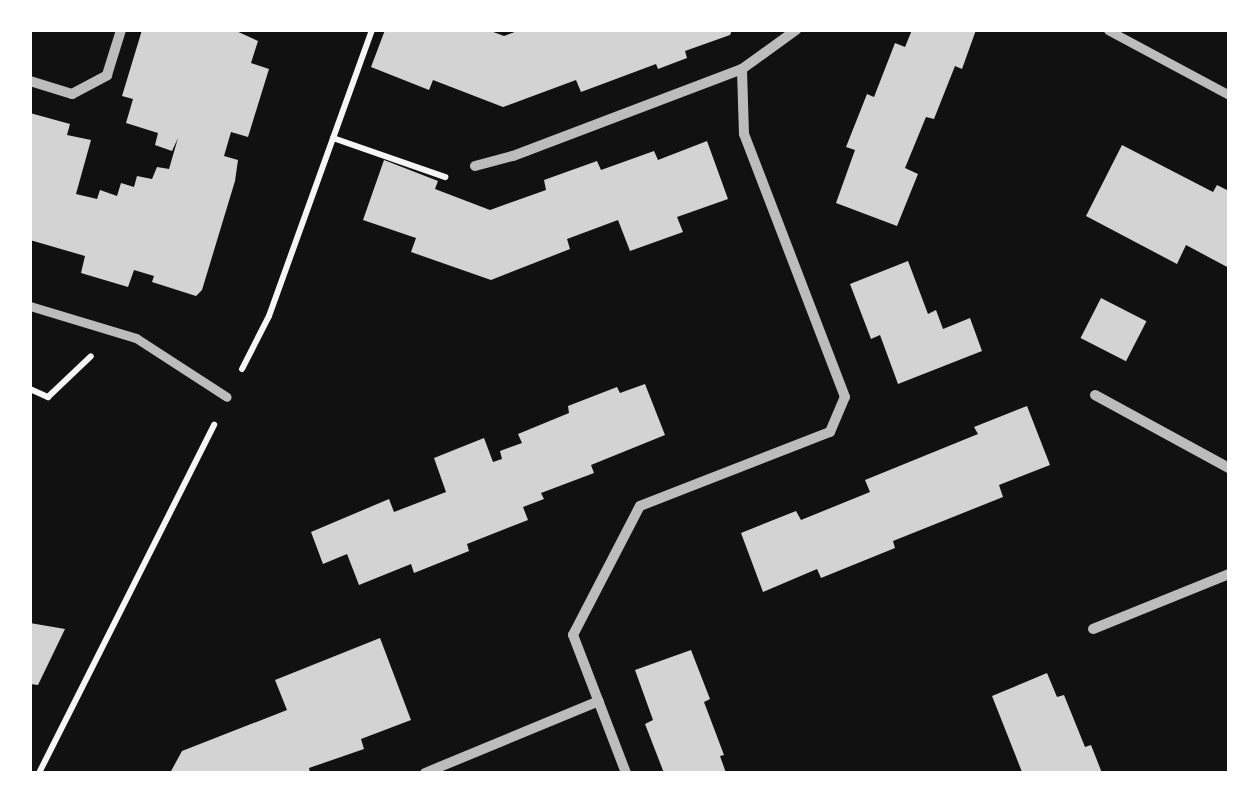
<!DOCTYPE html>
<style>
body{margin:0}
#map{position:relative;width:1259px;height:803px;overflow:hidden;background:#111;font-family:"Archivo Narrow",sans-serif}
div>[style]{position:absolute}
.building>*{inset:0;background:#d3d3d3;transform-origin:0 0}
.path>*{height:6px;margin:-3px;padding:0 3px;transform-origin:3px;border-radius:3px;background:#f5f5f5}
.pedestrian>*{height:9px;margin:-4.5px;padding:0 4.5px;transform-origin:4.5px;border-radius:4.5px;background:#bcbcbc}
.minor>*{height:10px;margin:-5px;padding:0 5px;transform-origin:5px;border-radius:5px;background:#bcbcbc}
span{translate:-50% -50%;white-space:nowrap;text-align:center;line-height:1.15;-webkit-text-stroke:8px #fff;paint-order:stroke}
.frame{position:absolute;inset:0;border:32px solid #fff;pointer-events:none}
</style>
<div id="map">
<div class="building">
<div style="clip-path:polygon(142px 30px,234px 30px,258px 41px,251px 63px,269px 69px,248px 137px,231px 132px,224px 156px,238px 160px,235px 181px,202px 290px,196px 296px,152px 282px,154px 276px,134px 270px,128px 287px,81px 273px,85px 256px,30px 240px,30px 113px,70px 124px,67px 135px,91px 140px,76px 194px,97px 199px,100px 190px,117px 196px,121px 183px,134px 187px,137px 176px,152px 179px,157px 167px,169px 169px,178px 138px,172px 151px,155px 145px,158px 133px,126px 123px,133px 99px,122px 96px)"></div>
<div style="clip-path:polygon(385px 30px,488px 30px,504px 36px,520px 30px,732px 30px,730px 35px,685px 51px,687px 58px,658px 69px,656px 64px,581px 92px,576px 80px,503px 107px,433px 80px,429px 90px,371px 67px)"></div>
<div style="clip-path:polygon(912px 30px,976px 30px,962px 69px,955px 66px,934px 119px,926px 117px,905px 168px,918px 174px,897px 226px,836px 203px,855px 150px,846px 147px,867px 94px,874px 97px,895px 43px,905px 47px)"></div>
<div style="clip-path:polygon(707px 141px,728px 199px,677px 217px,683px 232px,630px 251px,618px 220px,567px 239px,570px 249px,491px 280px,411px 252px,416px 238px,363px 220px,384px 160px,438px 181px,435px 189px,490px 210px,546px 190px,544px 180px,597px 161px,601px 170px,654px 151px,658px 160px)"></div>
<div style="clip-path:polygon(1122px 145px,1213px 192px,1217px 185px,1229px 191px,1229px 268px,1186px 245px,1177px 264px,1086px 216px)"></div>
<div style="clip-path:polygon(908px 261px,928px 314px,936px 310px,943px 329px,970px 318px,982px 351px,898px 384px,880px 335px,871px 339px,850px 284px)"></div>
<div style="left:1101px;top:298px;width:51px;height:45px;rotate:27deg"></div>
<div style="clip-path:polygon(645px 384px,665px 435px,591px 465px,594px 473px,541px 493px,544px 499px,523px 507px,528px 520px,467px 544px,469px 551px,414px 573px,411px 564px,359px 585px,347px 554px,323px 564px,311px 532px,389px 499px,394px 512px,446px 492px,434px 458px,484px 438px,493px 462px,502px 459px,500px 451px,522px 443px,518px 434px,569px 413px,568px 406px,617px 387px,620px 393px)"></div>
<div style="clip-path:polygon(1027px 406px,1050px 465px,999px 485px,1003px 497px,893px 541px,895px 548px,821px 578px,817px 569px,763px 592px,741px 533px,796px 511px,801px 520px,870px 492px,865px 480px,978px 434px,974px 427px)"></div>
<div style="clip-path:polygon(30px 623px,65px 629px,38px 685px,30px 684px)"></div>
<div style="clip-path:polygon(380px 638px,411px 720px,361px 739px,364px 749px,309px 768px,310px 773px,170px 773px,182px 751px,287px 710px,275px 680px)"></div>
<div style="clip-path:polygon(691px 650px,710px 699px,704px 702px,724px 755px,720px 756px,726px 773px,664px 773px,645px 724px,653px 720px,635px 670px)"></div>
<div style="clip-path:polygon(1047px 673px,1057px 697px,1064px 695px,1085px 747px,1091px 745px,1102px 773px,1022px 772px,992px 696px)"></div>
</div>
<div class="path">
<div style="left:333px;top:138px;width:119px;rotate:19.2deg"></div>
<div style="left:242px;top:369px;width:59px;rotate:-63deg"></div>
<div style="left:269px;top:316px;width:304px;rotate:-70.2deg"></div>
<div style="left:30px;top:389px;width:20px;rotate:24deg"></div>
<div style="left:48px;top:397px;width:59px;rotate:-43.6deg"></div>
<div style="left:39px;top:773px;width:390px;rotate:-63.3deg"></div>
</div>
<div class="pedestrian">
<div style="left:1108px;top:30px;width:137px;rotate:28.2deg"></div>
<div style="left:30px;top:306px;width:111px;rotate:16.8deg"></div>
<div style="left:136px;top:338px;width:108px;rotate:33deg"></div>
</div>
<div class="minor">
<div style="left:30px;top:81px;width:44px;rotate:17.2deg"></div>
<div style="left:72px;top:94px;width:40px;rotate:-28deg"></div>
<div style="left:107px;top:75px;width:47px;rotate:-72.7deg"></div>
<div style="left:475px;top:166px;width:39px;rotate:-15deg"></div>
<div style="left:513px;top:156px;width:245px;rotate:-20.8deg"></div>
<div style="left:742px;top:69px;width:67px;rotate:-35.8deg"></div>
<div style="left:1095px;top:395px;width:153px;rotate:28.6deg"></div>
<div style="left:1093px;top:629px;width:147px;rotate:-22deg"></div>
<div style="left:425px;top:773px;width:188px;rotate:-22.5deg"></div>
<div style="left:626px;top:773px;width:148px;rotate:-111deg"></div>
<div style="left:573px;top:635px;width:145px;rotate:-62.6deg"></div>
<div style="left:640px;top:506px;width:204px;rotate:-21.3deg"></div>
<div style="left:830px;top:432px;width:38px;rotate:-67deg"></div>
<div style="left:845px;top:397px;width:282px;rotate:-111deg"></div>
<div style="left:744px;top:134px;width:65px;rotate:-91.8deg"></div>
</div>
<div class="frame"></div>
</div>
